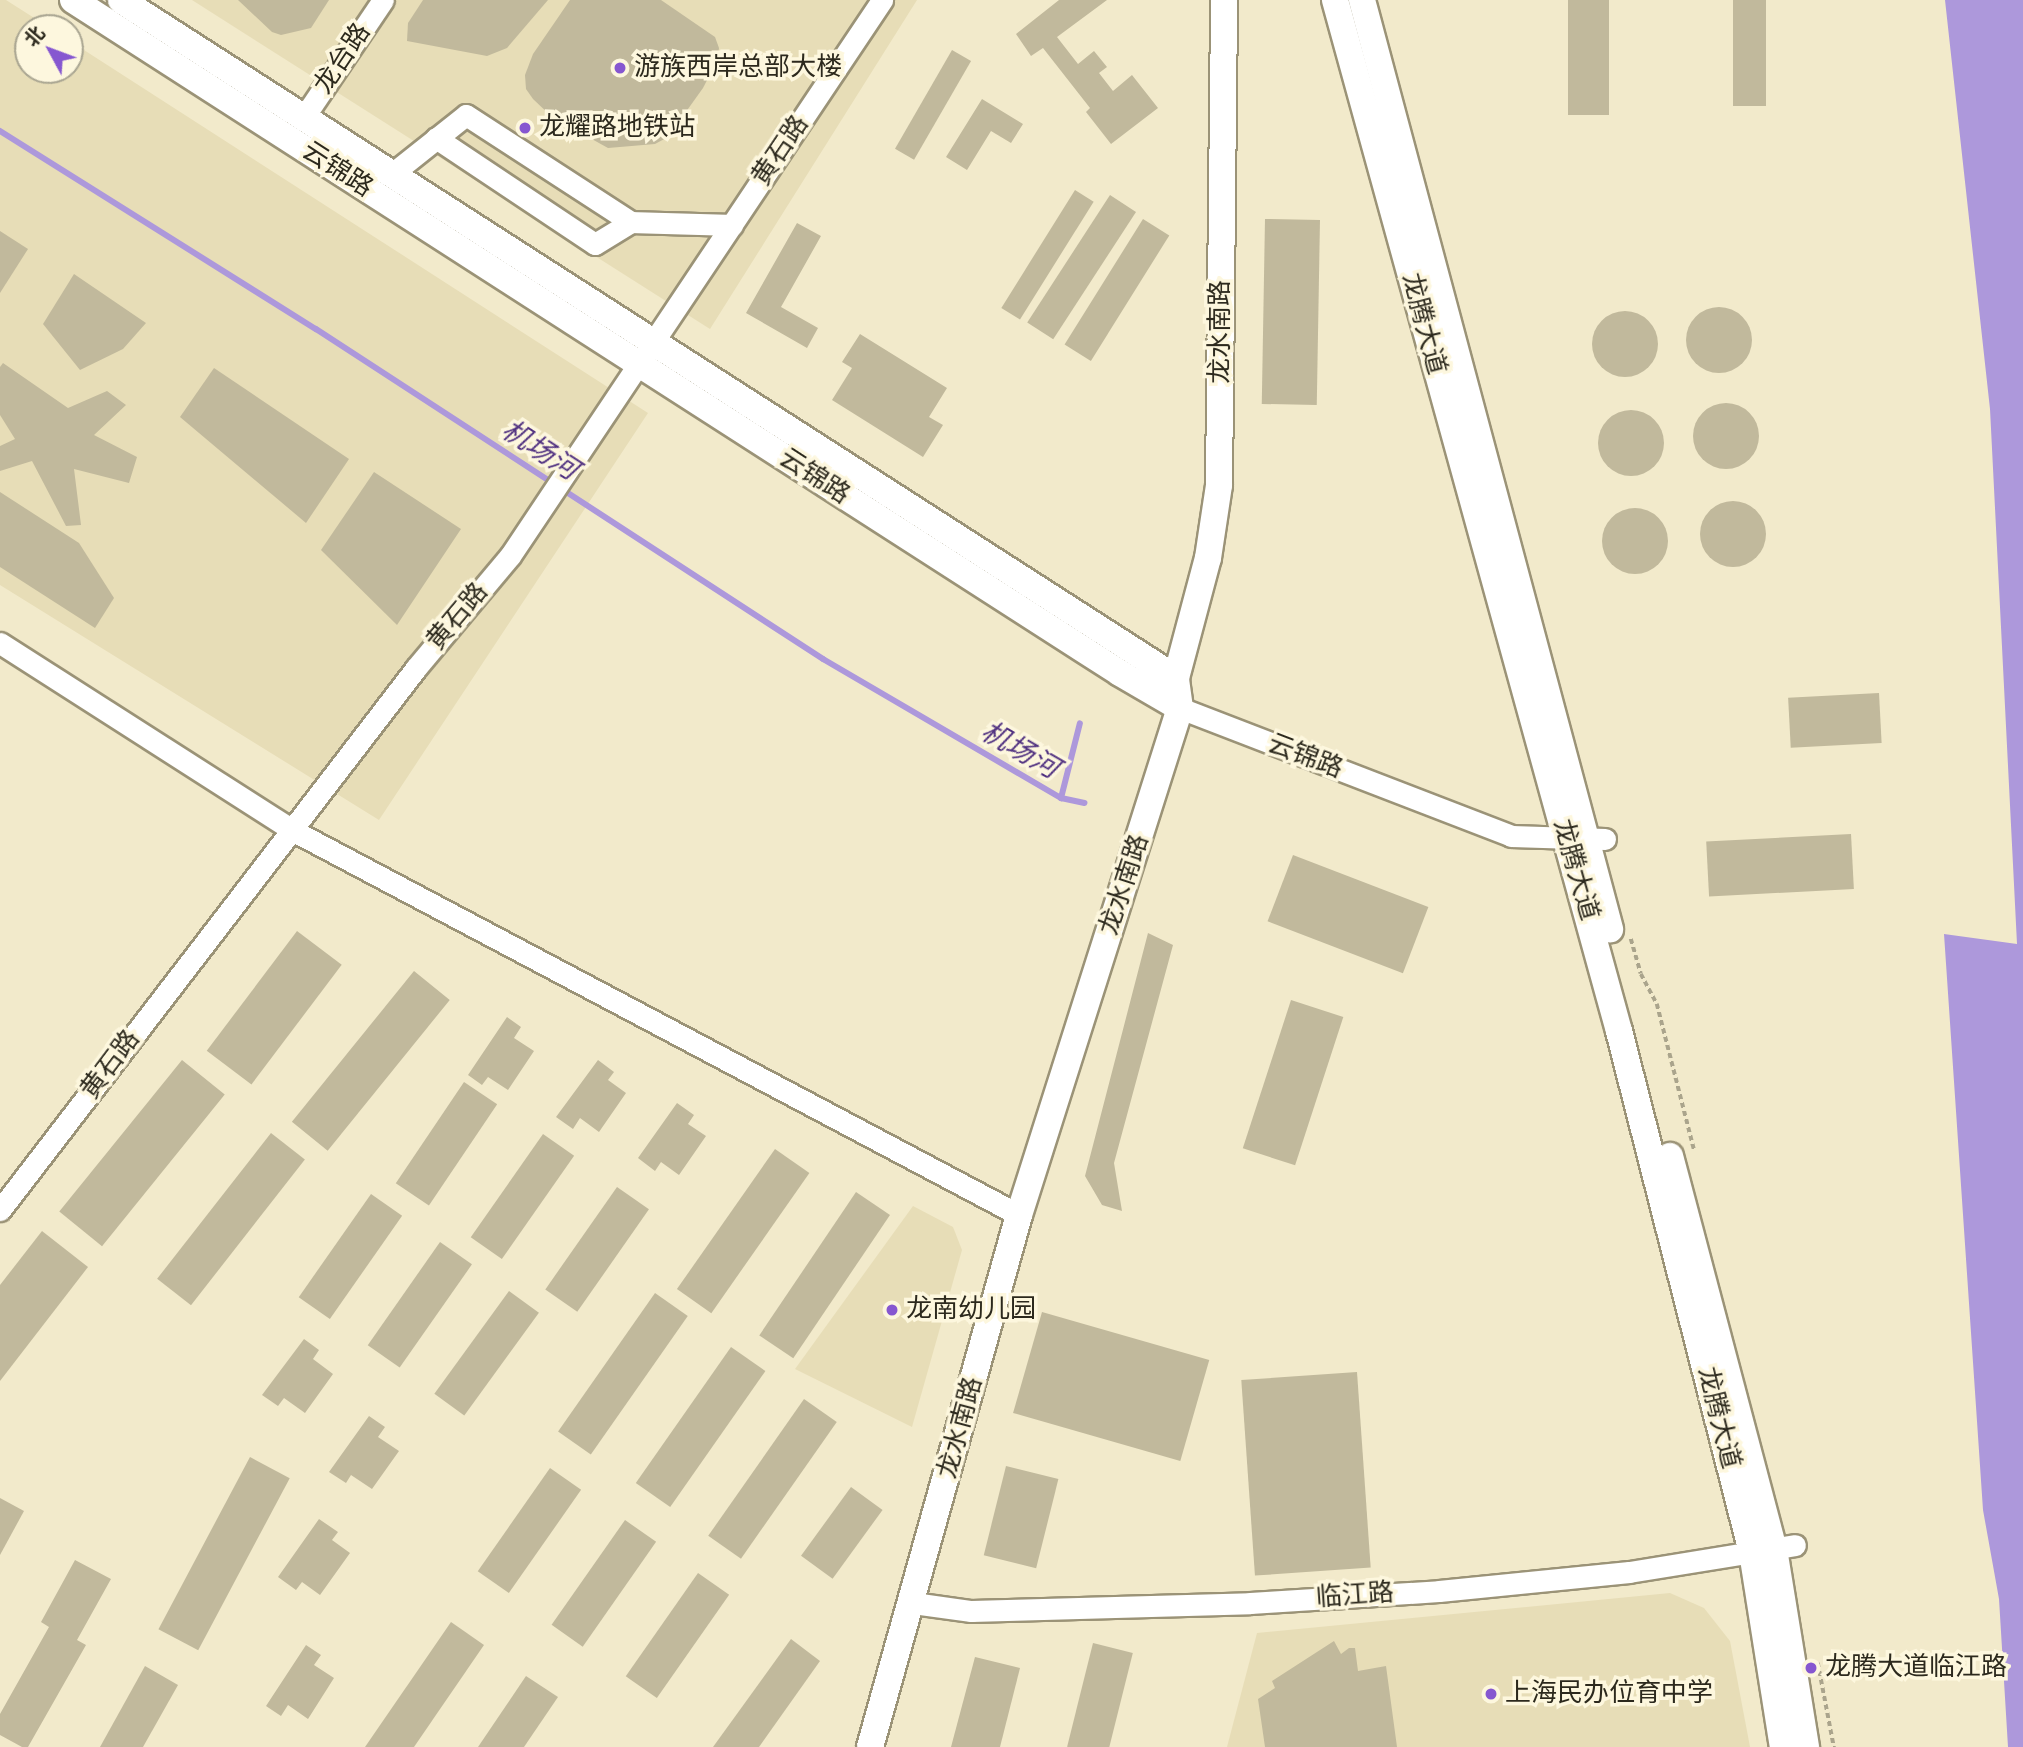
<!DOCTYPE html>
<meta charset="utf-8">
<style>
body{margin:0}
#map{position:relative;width:2023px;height:1747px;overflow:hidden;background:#f2eacb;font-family:Signika,"Noto Sans SC",sans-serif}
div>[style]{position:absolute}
.built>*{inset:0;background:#e7ddb7}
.water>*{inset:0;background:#ad98db}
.stream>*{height:6px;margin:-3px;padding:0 3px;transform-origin:3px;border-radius:3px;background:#ad98db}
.building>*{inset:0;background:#c1b99c;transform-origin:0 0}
.round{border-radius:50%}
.path>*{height:3.5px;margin-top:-1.75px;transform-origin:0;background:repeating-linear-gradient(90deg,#aaa48c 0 5px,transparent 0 8.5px)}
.roads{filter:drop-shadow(2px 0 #9b9377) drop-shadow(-2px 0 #9b9377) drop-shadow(0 2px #9b9377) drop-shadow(0 -2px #9b9377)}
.minor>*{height:21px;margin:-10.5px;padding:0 10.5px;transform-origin:10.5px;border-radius:10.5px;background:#fff}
.major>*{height:26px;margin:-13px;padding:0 13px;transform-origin:13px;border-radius:13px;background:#fff}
.dots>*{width:19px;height:19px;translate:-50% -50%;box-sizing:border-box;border:4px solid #fdf7de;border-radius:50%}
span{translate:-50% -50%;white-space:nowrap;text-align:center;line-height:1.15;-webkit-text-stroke:7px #fdf7de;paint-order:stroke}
.street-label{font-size:26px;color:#2c291d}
.poi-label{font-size:26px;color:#2c291d}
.left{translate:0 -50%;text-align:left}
.water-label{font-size:28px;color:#513281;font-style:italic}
.north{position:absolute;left:14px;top:14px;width:70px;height:70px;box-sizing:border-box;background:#fdf7de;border:2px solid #a9a591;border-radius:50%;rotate:311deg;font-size:19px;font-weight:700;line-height:28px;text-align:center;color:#2c291d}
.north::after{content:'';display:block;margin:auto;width:24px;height:32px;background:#8657d0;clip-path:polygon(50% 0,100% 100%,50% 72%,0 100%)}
</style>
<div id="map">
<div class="built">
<div style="clip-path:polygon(0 0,6px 0,50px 28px,28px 28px,28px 70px,70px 70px,70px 41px,648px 413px,379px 820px,0 585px)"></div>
<div style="clip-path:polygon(192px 0,917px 0,710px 329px)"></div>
<div style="clip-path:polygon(913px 1206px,953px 1227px,962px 1250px,912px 1427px,795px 1369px)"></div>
<div style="clip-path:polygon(1670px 1593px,1704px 1608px,1730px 1641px,1750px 1747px,1227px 1747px,1257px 1633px)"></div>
</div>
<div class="water">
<div style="clip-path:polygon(1945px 0,2023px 0,2023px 1747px,2008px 1747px,1999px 1599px,1983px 1510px,1944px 934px,2017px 944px,1990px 409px)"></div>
</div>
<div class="stream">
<div style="left:0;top:131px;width:373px;rotate:32.1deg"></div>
<div style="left:316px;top:329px;width:605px;rotate:33.06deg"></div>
<div style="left:823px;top:659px;width:276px;rotate:30.3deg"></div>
<div style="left:1061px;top:798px;width:24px;rotate:12deg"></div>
<div style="left:1061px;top:798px;width:77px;rotate:-75.8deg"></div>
</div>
<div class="building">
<div style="clip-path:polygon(238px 0,329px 0,311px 28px,281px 35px,272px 32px)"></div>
<div style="clip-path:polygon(423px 0,548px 0,507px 48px,487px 56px,407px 41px,408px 23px)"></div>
<div style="clip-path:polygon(570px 0,661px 0,715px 37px,719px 48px,717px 61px,703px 88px,668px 137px,655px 144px,608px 148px,552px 117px,533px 99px,526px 89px,525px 75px,533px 54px)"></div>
<div style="clip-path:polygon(1059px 0,1107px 0,1057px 37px,1078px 64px,1094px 51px,1107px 67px,1099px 73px,1113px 91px,1132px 75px,1158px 108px,1111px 144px,1086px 112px,1090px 108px,1043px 48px,1031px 56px,1016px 34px)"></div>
<div style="left:1568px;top:0;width:41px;height:115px"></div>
<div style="left:1733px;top:0;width:33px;height:106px"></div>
<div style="left:952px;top:50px;width:22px;height:114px;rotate:30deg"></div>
<div style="clip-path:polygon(982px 99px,1023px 124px,1011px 143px,991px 131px,967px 170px,946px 157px)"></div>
<div style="left:1075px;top:190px;width:22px;height:139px;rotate:32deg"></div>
<div style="left:1110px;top:195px;width:31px;height:152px;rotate:33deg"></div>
<div style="left:1143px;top:219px;width:31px;height:148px;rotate:32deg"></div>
<div style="left:1265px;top:219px;width:55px;height:185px;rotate:1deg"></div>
<div style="clip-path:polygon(797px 223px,821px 236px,781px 307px,818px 328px,807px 348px,746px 313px)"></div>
<div style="clip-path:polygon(0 231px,28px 249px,0 293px)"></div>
<div style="clip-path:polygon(74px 274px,146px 323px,123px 349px,80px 370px,43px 324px)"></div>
<div class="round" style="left:1686px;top:307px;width:66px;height:66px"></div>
<div class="round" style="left:1592px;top:311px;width:66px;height:66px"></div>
<div style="clip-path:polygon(860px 334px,947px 388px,929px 417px,943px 425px,923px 457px,832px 400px,852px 368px,842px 362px)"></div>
<div style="clip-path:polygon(3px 363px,68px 408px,107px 391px,126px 405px,94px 435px,137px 457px,129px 483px,74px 469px,81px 525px,66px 526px,32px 461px,0 471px,0 446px,15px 439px,0 415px,0 367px)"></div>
<div style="clip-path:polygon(214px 368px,349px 459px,306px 523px,180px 417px)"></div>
<div class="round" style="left:1693px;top:403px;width:66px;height:66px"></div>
<div class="round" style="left:1598px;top:410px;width:66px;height:66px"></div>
<div style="clip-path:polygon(374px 472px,461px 529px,397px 625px,321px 550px)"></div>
<div style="clip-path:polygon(0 492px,79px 543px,114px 598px,95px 628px,0 567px)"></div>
<div class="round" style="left:1700px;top:501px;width:66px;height:66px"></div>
<div class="round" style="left:1602px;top:508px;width:66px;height:66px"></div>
<div style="left:1879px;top:693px;width:50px;height:91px;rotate:87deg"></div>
<div style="left:1851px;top:834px;width:55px;height:145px;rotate:87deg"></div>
<div style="left:1293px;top:855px;width:145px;height:71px;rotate:21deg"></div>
<div style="left:297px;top:931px;width:56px;height:150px;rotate:37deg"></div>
<div style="clip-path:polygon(1148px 933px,1173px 945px,1114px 1163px,1122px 1211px,1102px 1205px,1085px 1176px)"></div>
<div style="left:414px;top:971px;width:46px;height:194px;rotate:39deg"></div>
<div style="left:1291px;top:1000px;width:55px;height:156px;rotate:18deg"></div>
<div style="clip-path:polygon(507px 1017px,521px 1027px,514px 1038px,534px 1051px,508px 1090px,488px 1077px,482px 1085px,468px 1075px)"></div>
<div style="left:182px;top:1060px;width:55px;height:195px;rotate:39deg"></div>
<div style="clip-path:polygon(598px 1060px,614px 1072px,608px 1080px,626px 1093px,599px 1132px,580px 1118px,573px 1129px,556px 1117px)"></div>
<div style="left:464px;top:1082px;width:40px;height:122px;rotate:34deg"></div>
<div style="clip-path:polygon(677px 1103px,694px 1115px,688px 1124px,706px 1136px,679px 1175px,661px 1162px,655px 1171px,638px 1158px)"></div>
<div style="left:271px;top:1133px;width:43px;height:185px;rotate:38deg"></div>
<div style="left:543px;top:1134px;width:38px;height:126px;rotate:35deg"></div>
<div style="left:775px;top:1149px;width:42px;height:171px;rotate:35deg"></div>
<div style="left:617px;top:1187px;width:39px;height:125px;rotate:35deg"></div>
<div style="left:856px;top:1192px;width:41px;height:173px;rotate:34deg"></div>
<div style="left:371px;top:1194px;width:38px;height:126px;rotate:35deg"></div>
<div style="clip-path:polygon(42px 1231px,88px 1267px,0 1381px,0 1285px)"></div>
<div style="left:440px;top:1242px;width:39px;height:126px;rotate:35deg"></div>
<div style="left:509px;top:1291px;width:37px;height:127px;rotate:36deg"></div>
<div style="left:655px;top:1293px;width:40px;height:169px;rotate:35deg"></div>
<div style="left:1042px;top:1312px;width:174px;height:105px;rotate:16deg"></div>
<div style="clip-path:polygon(304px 1339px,319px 1350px,313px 1359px,333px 1374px,305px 1413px,284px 1398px,278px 1406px,262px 1395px)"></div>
<div style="left:731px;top:1347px;width:42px;height:166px;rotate:35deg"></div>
<div style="left:1357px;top:1372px;width:196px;height:116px;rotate:86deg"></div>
<div style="left:804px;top:1399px;width:40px;height:167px;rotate:35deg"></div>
<div style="clip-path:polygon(369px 1416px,385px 1427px,378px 1437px,399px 1451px,372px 1489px,351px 1475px,346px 1483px,329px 1472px)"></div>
<div style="left:250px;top:1457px;width:45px;height:195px;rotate:28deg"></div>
<div style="left:1006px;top:1466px;width:54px;height:92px;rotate:14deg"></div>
<div style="left:550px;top:1468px;width:38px;height:126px;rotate:35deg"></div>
<div style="left:851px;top:1487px;width:39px;height:85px;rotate:36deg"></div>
<div style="clip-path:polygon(0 1498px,24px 1511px,0 1555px)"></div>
<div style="clip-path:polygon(319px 1519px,338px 1532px,332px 1540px,350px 1553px,320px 1595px,302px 1582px,296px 1590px,278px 1577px)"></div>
<div style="left:625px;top:1520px;width:38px;height:128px;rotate:35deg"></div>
<div style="clip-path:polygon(75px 1560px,111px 1579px,77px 1640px,86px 1645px,28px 1747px,22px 1747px,0 1735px,0 1714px,49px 1627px,41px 1622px)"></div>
<div style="left:698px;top:1573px;width:38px;height:126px;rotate:35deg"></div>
<div style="clip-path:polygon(451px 1622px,484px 1645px,414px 1747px,365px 1747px)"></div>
<div style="clip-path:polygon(791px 1639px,820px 1661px,759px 1747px,713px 1747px)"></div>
<div style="clip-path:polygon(1334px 1641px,1341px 1654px,1349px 1648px,1355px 1648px,1358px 1671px,1386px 1666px,1397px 1747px,1265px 1747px,1258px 1699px,1275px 1688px,1272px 1681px)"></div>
<div style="left:1093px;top:1643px;width:41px;height:107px;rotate:14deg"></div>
<div style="clip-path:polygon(306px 1645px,321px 1655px,314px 1665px,334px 1678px,308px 1719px,288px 1705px,281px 1716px,266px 1706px)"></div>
<div style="clip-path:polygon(975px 1657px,1020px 1668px,1000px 1747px,951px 1747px)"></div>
<div style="clip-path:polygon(145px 1666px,178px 1685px,143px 1747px,100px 1747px)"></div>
<div style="clip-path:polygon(526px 1676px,558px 1697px,524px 1747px,478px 1747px)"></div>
</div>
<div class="path">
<div style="left:1631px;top:939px;width:36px;rotate:74deg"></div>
<div style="left:1641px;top:974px;width:34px;rotate:62deg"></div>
<div style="left:1657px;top:1004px;width:150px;rotate:75.7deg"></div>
<div style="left:1818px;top:1663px;width:86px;rotate:79.2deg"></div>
</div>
<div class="roads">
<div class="minor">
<div style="left:304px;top:117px;width:141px;rotate:-56deg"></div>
<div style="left:436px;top:138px;width:191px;rotate:33.7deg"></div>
<div style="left:595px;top:244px;width:42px;rotate:-31.4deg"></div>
<div style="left:393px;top:173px;width:93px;rotate:-38.5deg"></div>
<div style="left:466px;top:115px;width:197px;rotate:33deg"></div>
<div style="left:631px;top:222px;width:101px;rotate:1.7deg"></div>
<div style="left:0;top:643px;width:347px;rotate:32.6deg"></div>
<div style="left:292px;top:830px;width:823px;rotate:27.9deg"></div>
<div style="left:1180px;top:708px;width:355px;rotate:21.1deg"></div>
<div style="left:1511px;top:836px;width:94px;rotate:1.8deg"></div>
<div style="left:0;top:1210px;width:683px;rotate:-52.49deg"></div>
<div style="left:416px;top:668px;width:146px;rotate:-50deg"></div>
<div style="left:510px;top:556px;width:669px;rotate:-56.21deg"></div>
<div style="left:913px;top:1603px;width:59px;rotate:7.9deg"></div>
<div style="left:971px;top:1611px;width:279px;rotate:-1.6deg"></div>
<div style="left:1250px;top:1603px;width:189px;rotate:-3.6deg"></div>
<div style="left:1439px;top:1591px;width:191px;rotate:-5.7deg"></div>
<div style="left:1629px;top:1572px;width:168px;rotate:-9.2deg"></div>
</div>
<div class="major">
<div style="left:73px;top:0;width:1245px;rotate:32.73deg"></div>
<div style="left:1120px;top:673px;width:69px;rotate:30.3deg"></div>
<div style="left:121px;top:0;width:1254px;rotate:32.73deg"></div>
<div style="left:1335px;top:0;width:1069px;rotate:74.6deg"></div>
<div style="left:1619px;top:1031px;width:538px;rotate:75.68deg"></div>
<div style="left:1752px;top:1552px;width:197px;rotate:81deg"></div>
<div style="left:1362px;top:0;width:962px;rotate:75.05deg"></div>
<div style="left:1670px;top:1156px;width:407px;rotate:75.2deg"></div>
<div style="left:1774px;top:1549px;width:201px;rotate:80.8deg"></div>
<div style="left:870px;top:1747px;width:552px;rotate:-74.35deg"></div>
<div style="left:1019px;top:1215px;width:532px;rotate:-72.38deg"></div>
<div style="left:1180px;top:708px;width:30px;rotate:-98deg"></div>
<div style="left:1176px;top:678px;width:124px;rotate:-75.1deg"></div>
<div style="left:1208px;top:558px;width:74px;rotate:-81.4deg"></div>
<div style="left:1219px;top:485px;width:485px;rotate:-89.4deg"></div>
</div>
</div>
<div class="dots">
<div style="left:620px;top:68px;background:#8657d0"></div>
<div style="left:525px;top:128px;background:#8657d0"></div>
<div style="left:892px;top:1310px;background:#8657d0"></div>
<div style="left:1811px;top:1668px;background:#8657d0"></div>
<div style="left:1491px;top:1694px;background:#8657d0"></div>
</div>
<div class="street-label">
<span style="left:343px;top:59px;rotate:-56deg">龙台路</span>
<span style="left:781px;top:151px;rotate:-56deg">黄石路</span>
<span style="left:337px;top:170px;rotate:33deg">云锦路</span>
<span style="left:1423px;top:324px;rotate:75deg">龙腾大道</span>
<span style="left:1221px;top:332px;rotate:-90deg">龙水南路</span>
<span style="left:814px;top:477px;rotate:33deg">云锦路</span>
<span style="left:458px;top:617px;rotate:-50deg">黄石路</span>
<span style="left:1305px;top:757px;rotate:21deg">云锦路</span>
<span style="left:1575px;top:870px;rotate:74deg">龙腾大道</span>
<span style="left:1125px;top:885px;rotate:-72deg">龙水南路</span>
<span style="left:111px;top:1065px;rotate:-53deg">黄石路</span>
<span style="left:1718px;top:1418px;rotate:76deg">龙腾大道</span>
<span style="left:961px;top:1428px;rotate:-75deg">龙水南路</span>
<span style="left:1355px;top:1596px;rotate:-4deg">临江路</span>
</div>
<div class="poi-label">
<span class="left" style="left:634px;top:68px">游族西岸总部大楼</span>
<span class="left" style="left:539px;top:128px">龙耀路地铁站</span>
<span class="left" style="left:906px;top:1310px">龙南幼儿园</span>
<span class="left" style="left:1825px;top:1668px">龙腾大道临江路</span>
<span class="left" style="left:1505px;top:1694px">上海民办位育中学</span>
</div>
<div class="water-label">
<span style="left:540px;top:450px;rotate:33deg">机场河</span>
<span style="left:1020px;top:750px;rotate:30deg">机场河</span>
</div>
<div class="north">北</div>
</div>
